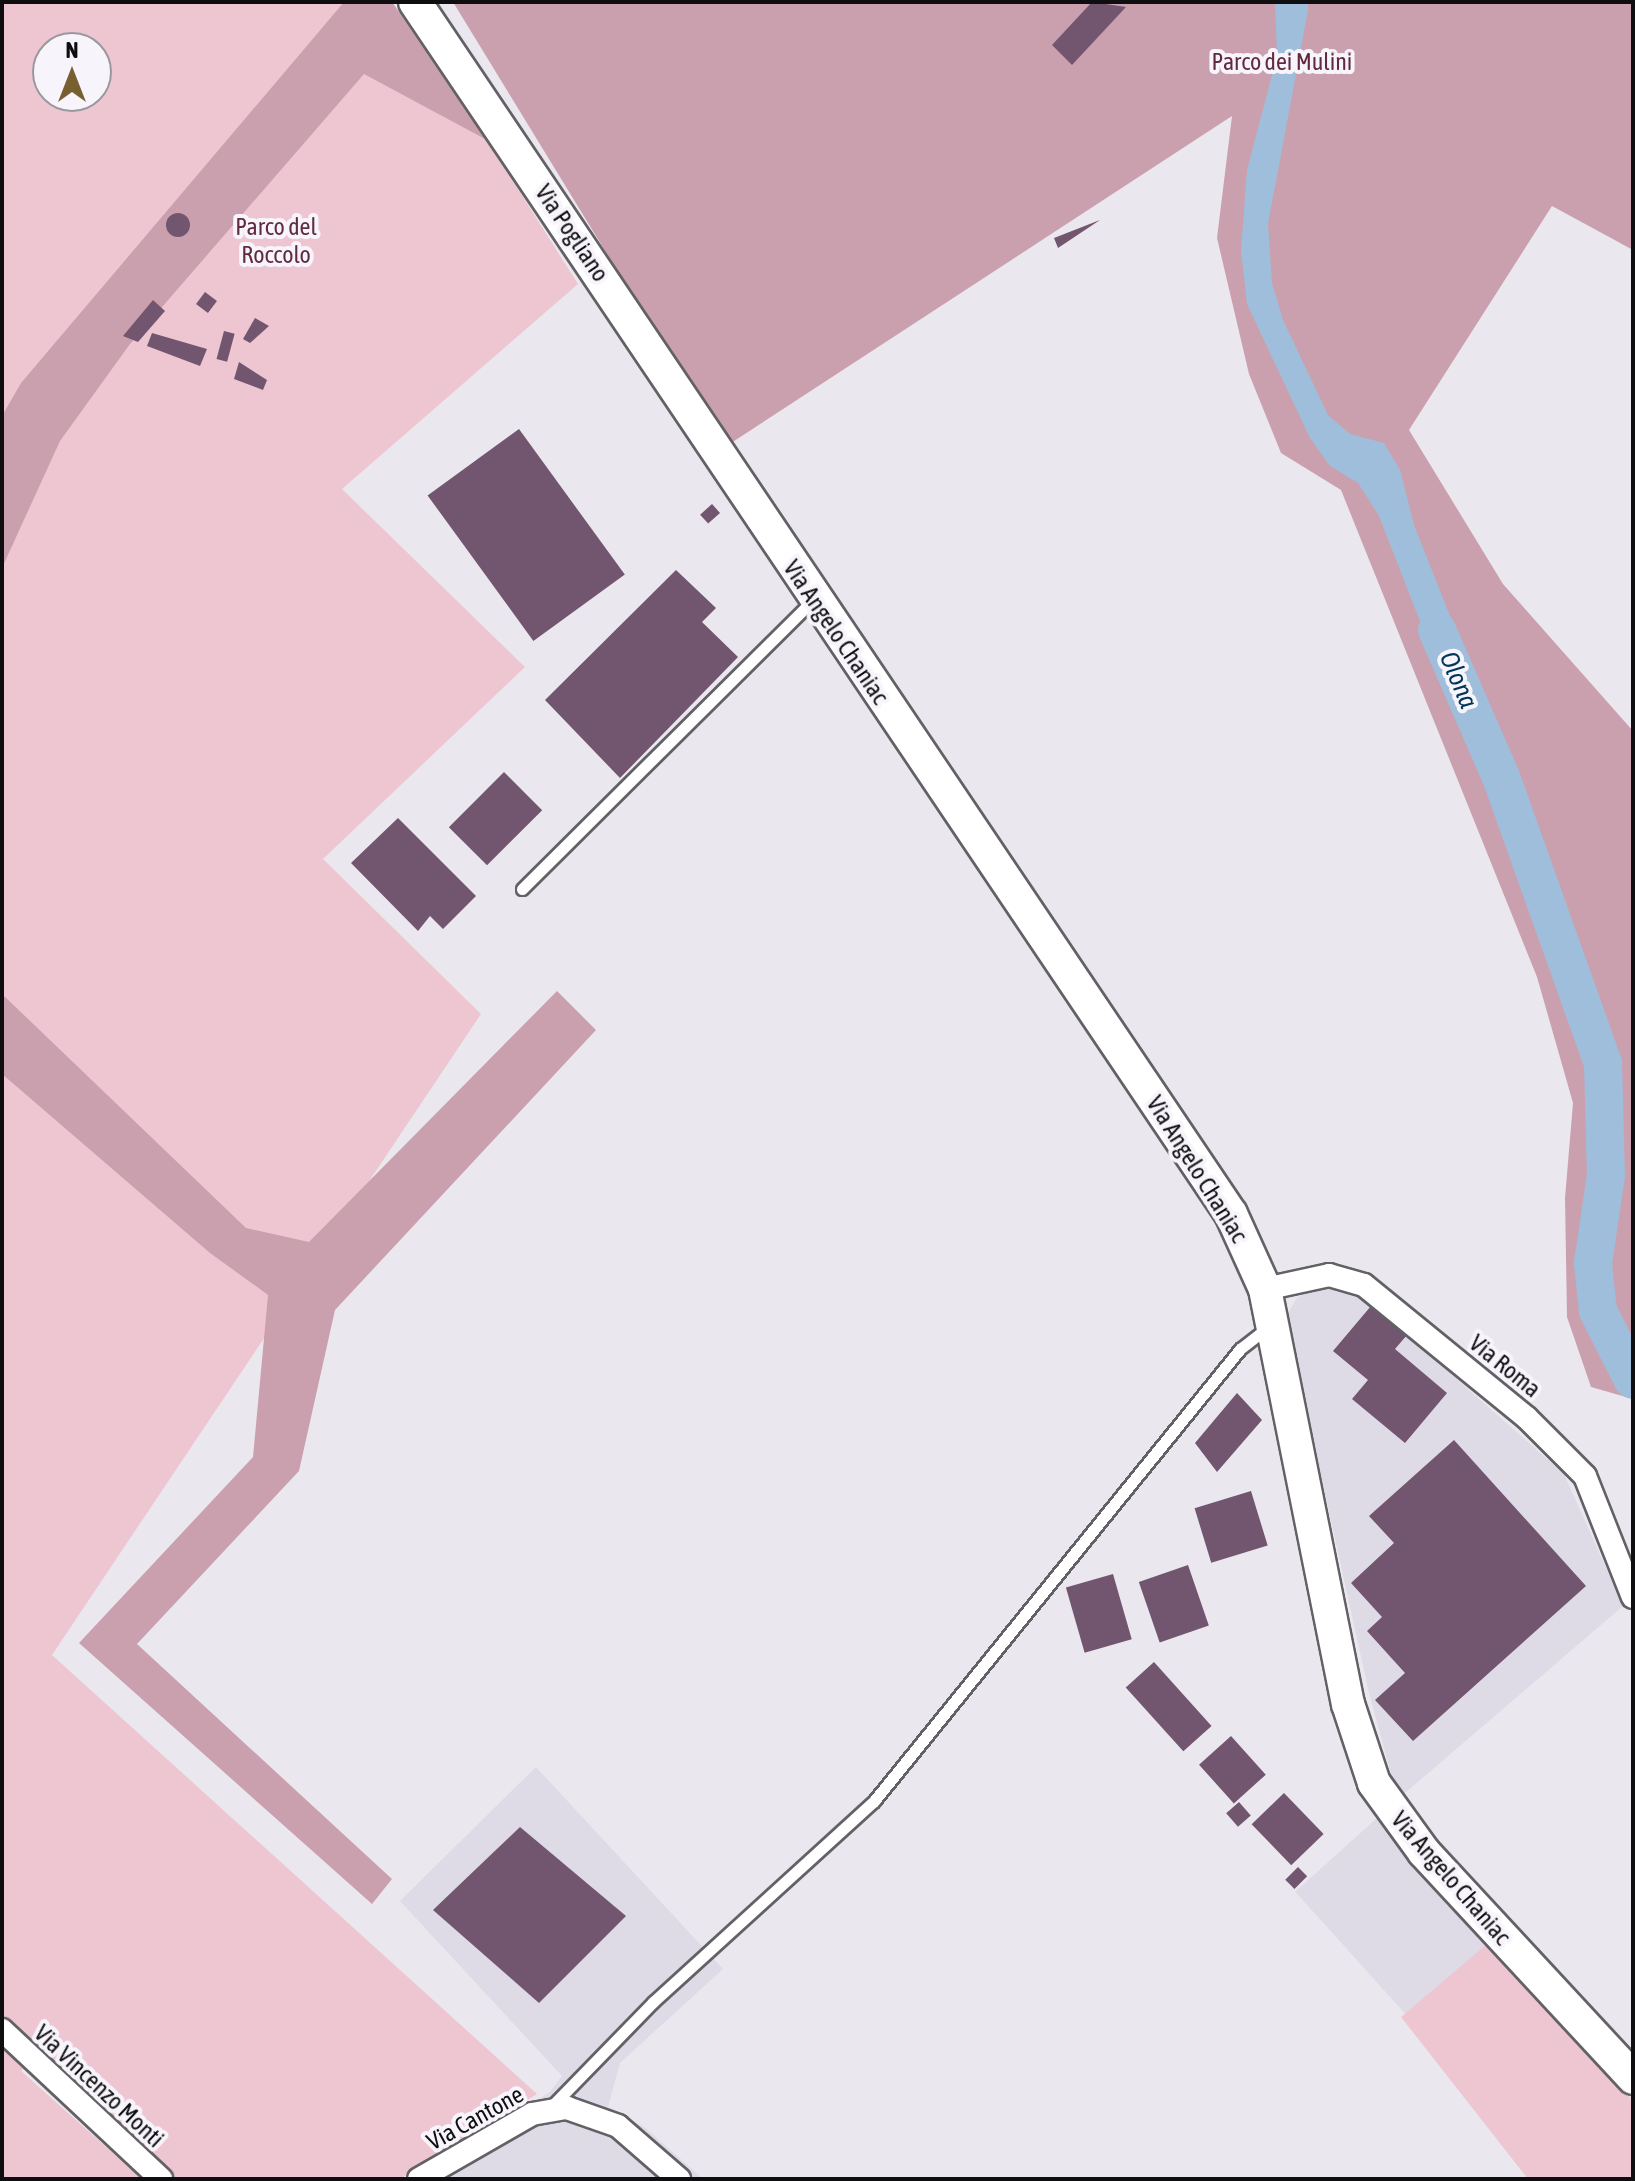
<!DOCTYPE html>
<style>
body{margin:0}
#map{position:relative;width:1635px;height:2181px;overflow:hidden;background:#eae8ee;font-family:"Asap Condensed",sans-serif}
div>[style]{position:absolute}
.built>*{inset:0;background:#dedae6;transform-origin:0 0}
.green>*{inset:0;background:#eec6d2}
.forest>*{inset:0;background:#cba0ae}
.water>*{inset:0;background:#9ebedb}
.river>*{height:38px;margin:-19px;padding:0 19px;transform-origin:19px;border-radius:19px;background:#9ebedb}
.building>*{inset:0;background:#72556f;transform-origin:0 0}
.round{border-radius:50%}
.roads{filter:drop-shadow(2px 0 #636166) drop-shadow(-2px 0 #636166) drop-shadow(0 2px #636166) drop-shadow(0 -2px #636166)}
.lane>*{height:11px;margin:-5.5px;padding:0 5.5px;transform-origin:5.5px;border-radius:5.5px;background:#fff}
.street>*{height:22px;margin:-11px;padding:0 11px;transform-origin:11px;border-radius:11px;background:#fff}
.secondary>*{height:32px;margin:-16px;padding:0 16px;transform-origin:16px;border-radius:16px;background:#fff}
span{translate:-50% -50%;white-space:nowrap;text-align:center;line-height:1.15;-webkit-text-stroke:8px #f7f5fb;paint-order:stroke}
.park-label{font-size:24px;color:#612a3f}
.street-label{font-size:24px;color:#0e0d0f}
.water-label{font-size:26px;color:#00365b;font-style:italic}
.frame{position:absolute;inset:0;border:4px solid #0e0d0f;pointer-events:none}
.north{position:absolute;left:32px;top:32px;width:80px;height:80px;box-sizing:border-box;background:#f7f5fb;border:2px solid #9a989d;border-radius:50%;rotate:0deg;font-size:22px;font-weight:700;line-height:32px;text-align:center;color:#0e0d0f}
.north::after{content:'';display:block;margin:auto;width:28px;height:36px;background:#775f30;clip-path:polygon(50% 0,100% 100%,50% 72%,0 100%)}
</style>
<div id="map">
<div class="built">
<div style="clip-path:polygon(1319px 1286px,1357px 1291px,1564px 1474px,1623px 1606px,1398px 1799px,1369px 1693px,1286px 1316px,1297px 1298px)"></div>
<div style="clip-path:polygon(536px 1767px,723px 1969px,620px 2063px,608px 2107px,644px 2127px,703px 2179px,414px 2179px,550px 2092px,562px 2076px,400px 1901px)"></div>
<div style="left:1386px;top:1810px;width:168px;height:122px;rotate:48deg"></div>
</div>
<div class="green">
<div style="clip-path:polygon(evenodd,2px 2px,392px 2px,449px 80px,578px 284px,342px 489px,525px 667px,323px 859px,481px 1014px,52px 1655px,537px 2094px,400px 2179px,163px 2179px,25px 2067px,21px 2071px,142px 2179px,2px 2179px,2px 2px,48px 48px,96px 48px,96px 96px,48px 96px,48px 48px)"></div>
<div style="clip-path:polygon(1487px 1944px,1633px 2101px,1633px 2179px,1528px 2179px,1401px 2017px)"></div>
</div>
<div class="forest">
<div style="clip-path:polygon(344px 2px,392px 2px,485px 139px,364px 74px,130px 344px,60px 441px,2px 568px,2px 416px,21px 383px)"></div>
<div style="clip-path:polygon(453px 2px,1633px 2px,1633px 250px,1552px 206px,1409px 430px,1503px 584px,1633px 731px,1633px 1399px,1591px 1387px,1567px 1317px,1565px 1198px,1573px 1103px,1537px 977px,1341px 490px,1281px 453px,1249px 374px,1217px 238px,1232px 116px,725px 447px)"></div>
<div style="clip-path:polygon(557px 991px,596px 1030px,335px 1310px,299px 1471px,137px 1644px,392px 1879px,372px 1904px,79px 1643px,253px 1457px,268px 1295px,210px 1253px,2px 1074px,2px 994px,246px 1228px,309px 1242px)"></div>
</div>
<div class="water">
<div style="clip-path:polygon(1275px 2px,1308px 2px,1308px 10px,1268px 224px,1272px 283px,1283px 320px,1328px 415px,1350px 434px,1384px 443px,1400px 470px,1414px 525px,1470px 667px,1446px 688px,1379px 516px,1358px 483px,1330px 466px,1310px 438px,1247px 304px,1241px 250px,1247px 170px,1277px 56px)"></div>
</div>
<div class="river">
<div style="left:1437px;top:630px;width:160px;rotate:66.5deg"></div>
<div style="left:1501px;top:777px;width:304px;rotate:70.4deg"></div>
<div style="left:1603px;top:1063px;width:112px;rotate:88.5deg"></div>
<div style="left:1606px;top:1175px;width:89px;rotate:98.4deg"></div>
<div style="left:1593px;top:1263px;width:48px;rotate:84.1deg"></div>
<div style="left:1598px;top:1311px;width:77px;rotate:63.1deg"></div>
</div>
<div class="building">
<div style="clip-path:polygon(1092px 2px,1126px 7px,1072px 65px,1052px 45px)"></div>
<div class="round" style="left:166px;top:213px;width:24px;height:24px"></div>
<div style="clip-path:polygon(1100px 220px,1058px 248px,1054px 238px)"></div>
<div style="left:205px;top:292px;width:15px;height:15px;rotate:37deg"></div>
<div style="clip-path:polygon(153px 300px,165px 311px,138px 342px,123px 336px)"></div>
<div style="clip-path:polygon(255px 318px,269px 326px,250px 343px,243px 339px)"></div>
<div style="left:224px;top:331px;width:11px;height:29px;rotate:15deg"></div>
<div style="clip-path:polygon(152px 333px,207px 349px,200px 366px,147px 346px)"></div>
<div style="clip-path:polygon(239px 362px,267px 380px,263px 390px,234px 379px)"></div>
<div style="left:519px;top:429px;width:180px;height:113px;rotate:54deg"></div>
<div style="left:712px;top:504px;width:12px;height:16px;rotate:48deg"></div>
<div style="clip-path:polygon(676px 570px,716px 608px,702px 622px,738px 657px,620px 778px,545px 700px)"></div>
<div style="left:504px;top:772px;width:54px;height:78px;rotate:45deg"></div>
<div style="clip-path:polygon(398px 818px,476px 896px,443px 929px,430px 916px,418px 931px,351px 863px)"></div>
<div style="clip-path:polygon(1371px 1306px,1407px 1335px,1395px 1349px,1447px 1393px,1405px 1443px,1352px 1399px,1368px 1380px,1333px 1351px)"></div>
<div style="clip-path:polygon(1237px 1393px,1262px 1420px,1217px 1472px,1195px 1443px)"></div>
<div style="clip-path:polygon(1454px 1440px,1586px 1586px,1413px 1741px,1375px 1700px,1405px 1673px,1367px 1631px,1382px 1617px,1351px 1583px,1394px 1543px,1369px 1516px)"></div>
<div style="left:1251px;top:1491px;width:57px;height:59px;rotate:73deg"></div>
<div style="left:1188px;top:1565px;width:64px;height:52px;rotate:71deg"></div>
<div style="left:1113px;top:1574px;width:68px;height:49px;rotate:74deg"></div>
<div style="left:1154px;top:1662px;width:86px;height:38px;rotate:48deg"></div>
<div style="left:1231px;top:1736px;width:52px;height:43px;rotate:48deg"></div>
<div style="left:1284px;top:1793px;width:57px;height:45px;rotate:46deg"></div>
<div style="left:1239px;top:1802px;width:18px;height:17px;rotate:49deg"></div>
<div style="clip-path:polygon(520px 1827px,626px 1916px,539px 2003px,433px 1910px)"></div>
<div style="left:1298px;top:1867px;width:13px;height:18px;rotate:45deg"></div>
</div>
<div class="roads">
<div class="lane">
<div style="left:522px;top:889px;width:410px;rotate:-44.8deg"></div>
<div style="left:549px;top:2109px;width:149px;rotate:-45.8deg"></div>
<div style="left:653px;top:2002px;width:299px;rotate:-42.3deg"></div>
<div style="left:874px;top:1801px;width:582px;rotate:-51deg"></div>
<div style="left:1240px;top:1349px;width:37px;rotate:-38deg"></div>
</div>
<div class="street">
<div style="left:1265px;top:1289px;width:66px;rotate:-12.3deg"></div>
<div style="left:1329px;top:1275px;width:36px;rotate:16deg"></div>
<div style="left:1364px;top:1285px;width:210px;rotate:39.2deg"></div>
<div style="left:1527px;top:1418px;width:82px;rotate:45deg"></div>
<div style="left:1585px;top:1476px;width:130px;rotate:68.4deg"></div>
<div style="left:2px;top:2030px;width:218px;rotate:43.1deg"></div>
<div style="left:419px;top:2179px;width:130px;rotate:-29.9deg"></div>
<div style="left:532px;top:2114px;width:36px;rotate:-10deg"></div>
<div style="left:567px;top:2108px;width:54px;rotate:19.4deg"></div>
<div style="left:618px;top:2126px;width:81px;rotate:41deg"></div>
</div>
<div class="secondary">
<div style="left:415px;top:2px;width:1461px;rotate:56.05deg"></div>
<div style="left:1231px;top:1214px;width:82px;rotate:65.6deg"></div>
<div style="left:1265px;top:1289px;width:423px;rotate:78.7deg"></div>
<div style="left:1348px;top:1704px;width:83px;rotate:71.8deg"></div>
<div style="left:1374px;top:1783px;width:85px;rotate:54.1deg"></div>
<div style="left:1424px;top:1852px;width:308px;rotate:47.2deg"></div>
</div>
</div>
<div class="park-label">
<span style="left:1282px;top:62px">Parco dei Mulini</span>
<span style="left:276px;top:241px">Parco del<br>Roccolo</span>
</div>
<div class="street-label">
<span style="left:572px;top:233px;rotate:56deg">Via Pogliano</span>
<span style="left:836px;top:632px;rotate:56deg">Via Angelo Chaniac</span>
<span style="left:1197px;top:1169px;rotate:58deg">Via Angelo Chaniac</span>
<span style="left:1505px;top:1366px;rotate:39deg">Via Roma</span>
<span style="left:1451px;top:1878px;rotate:49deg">Via Angelo Chaniac</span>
<span style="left:99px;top:2086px;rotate:43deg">Via Vincenzo Monti</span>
<span style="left:475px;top:2118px;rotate:-29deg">Via Cantone</span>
</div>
<div class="water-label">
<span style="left:1458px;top:680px;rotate:67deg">Olona</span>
</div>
<div class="frame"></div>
<div class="north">N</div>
</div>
